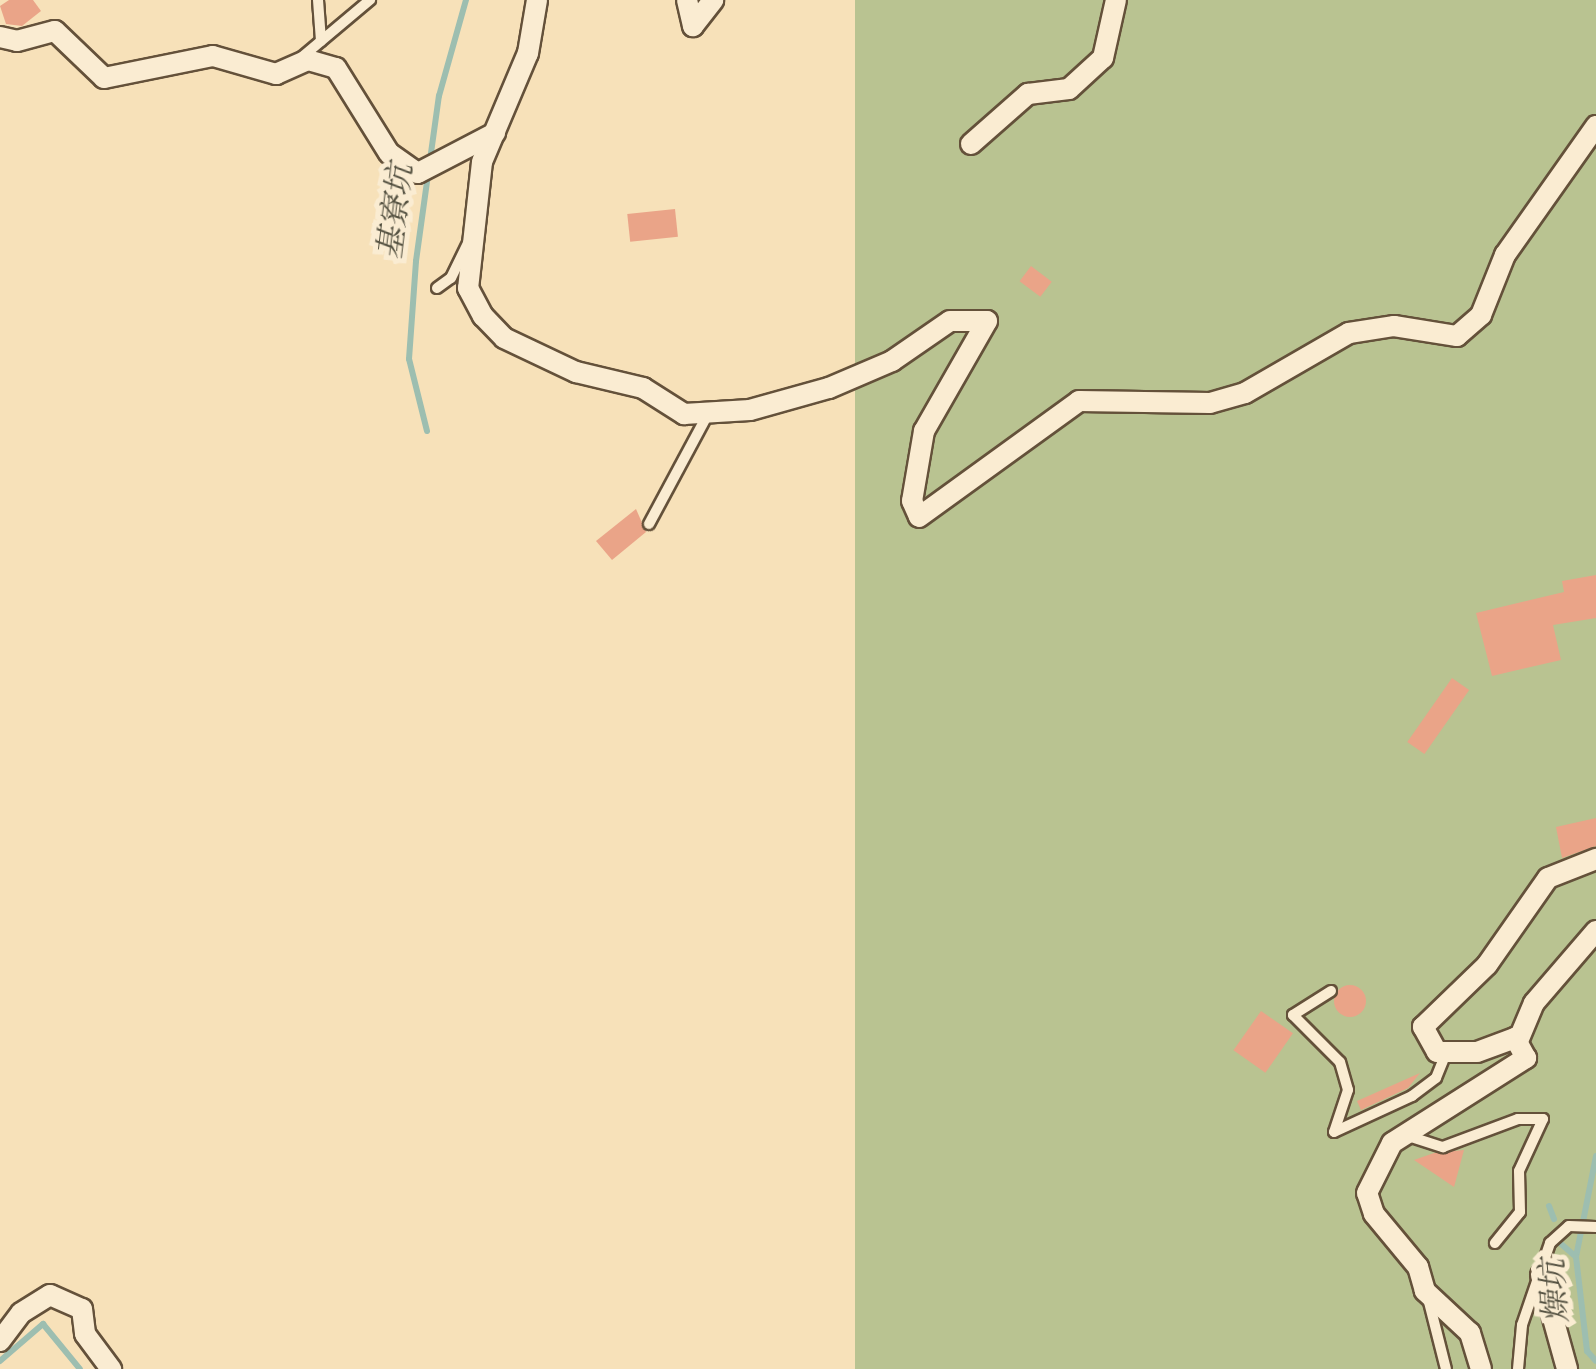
<!DOCTYPE html>
<meta charset="utf-8">
<style>
body{margin:0}
#map{position:relative;width:1596px;height:1369px;overflow:hidden;background:#f7e1b9;font-family:"Old Standard TT","Noto Serif TC",serif}
div>[style]{position:absolute}
.green>*{inset:0;background:#b9c391;transform-origin:0 0}
.stream>*{height:6px;margin:-3px;padding:0 3px;transform-origin:3px;border-radius:3px;background:#9dbeb0}
.building>*{inset:0;background:#eaa488;transform-origin:0 0}
.round{border-radius:50%}
.roads{filter:drop-shadow(2px 0 #64513a) drop-shadow(-2px 0 #64513a) drop-shadow(0 2px #64513a) drop-shadow(0 -2px #64513a)}
.lane>*{height:10px;margin:-5px;padding:0 5px;transform-origin:5px;border-radius:5px;background:#faecd2}
.street>*{height:20px;margin:-10px;padding:0 10px;transform-origin:10px;border-radius:10px;background:#faecd2}
span{translate:-50% -50%;white-space:nowrap;text-align:center;line-height:1.15;-webkit-text-stroke:10px #faecd2;paint-order:stroke}
.water-label{font-size:32px;color:#535040;font-style:italic}
</style>
<div id="map">
<div class="green">
<div style="left:855px;top:0;width:741px;height:1370px"></div>
</div>
<div class="stream">
<div style="left:427px;top:431px;width:74px;rotate:-104deg"></div>
<div style="left:409px;top:359px;width:98px;rotate:-85.9deg"></div>
<div style="left:416px;top:261px;width:167px;rotate:-82.1deg"></div>
<div style="left:439px;top:96px;width:100px;rotate:-74.3deg"></div>
<div style="left:1596px;top:1156px;width:103px;rotate:101.2deg"></div>
<div style="left:1576px;top:1257px;width:95px;rotate:83.3deg"></div>
<div style="left:1587px;top:1351px;width:13px;rotate:48deg"></div>
<div style="left:1549px;top:1206px;width:14px;rotate:69deg"></div>
<div style="left:1560px;top:1243px;width:21px;rotate:41deg"></div>
<div style="left:0;top:1361px;width:57px;rotate:-40.7deg"></div>
<div style="left:43px;top:1324px;width:58px;rotate:50.6deg"></div>
</div>
<div class="building">
<div style="clip-path:polygon(9px 0,33px 0,41px 11px,22px 26px,6px 24px,0 6px)"></div>
<div style="left:675px;top:209px;width:28px;height:48px;rotate:84deg"></div>
<div style="left:1031px;top:266px;width:26px;height:19px;rotate:37deg"></div>
<div style="clip-path:polygon(636px 509px,646px 532px,612px 560px,596px 541px)"></div>
<div style="clip-path:polygon(1596px 575px,1596px 618px,1553px 625px,1561px 660px,1492px 676px,1476px 613px,1564px 592px,1562px 581px)"></div>
<div style="left:1452px;top:678px;width:21px;height:78px;rotate:35deg"></div>
<div style="clip-path:polygon(1596px 818px,1596px 846px,1562px 858px,1556px 827px)"></div>
<div class="round" style="left:1334px;top:985px;width:32px;height:32px"></div>
<div style="left:1261px;top:1011px;width:39px;height:48px;rotate:35deg"></div>
<div style="clip-path:polygon(1420px 1073px,1408px 1088px,1361px 1110px,1357px 1101px)"></div>
<div style="clip-path:polygon(1464px 1150px,1454px 1187px,1414px 1160px,1434px 1153px)"></div>
</div>
<div class="roads">
<div class="lane">
<div style="left:318px;top:0;width:41px;rotate:85.8deg"></div>
<div style="left:302px;top:57px;width:89px;rotate:-40deg"></div>
<div style="left:437px;top:288px;width:17px;rotate:-36deg"></div>
<div style="left:451px;top:278px;width:41px;rotate:-64.1deg"></div>
<div style="left:649px;top:524px;width:125px;rotate:-61.8deg"></div>
<div style="left:1331px;top:991px;width:45px;rotate:147.7deg"></div>
<div style="left:1293px;top:1015px;width:66px;rotate:45deg"></div>
<div style="left:1340px;top:1062px;width:29px;rotate:74deg"></div>
<div style="left:1348px;top:1090px;width:44px;rotate:108.4deg"></div>
<div style="left:1334px;top:1132px;width:86px;rotate:-24.8deg"></div>
<div style="left:1412px;top:1096px;width:30px;rotate:-37deg"></div>
<div style="left:1436px;top:1078px;width:27px;rotate:-68deg"></div>
<div style="left:1405px;top:1135px;width:40px;rotate:18deg"></div>
<div style="left:1443px;top:1147px;width:80px;rotate:-20.5deg"></div>
<div style="left:1518px;top:1119px;width:25px"></div>
<div style="left:1543px;top:1119px;width:57px;rotate:114.8deg"></div>
<div style="left:1519px;top:1171px;width:41px;rotate:88.6deg"></div>
<div style="left:1520px;top:1212px;width:40px;rotate:129deg"></div>
<div style="left:1429px;top:1302px;width:69px;rotate:75.8deg"></div>
<div style="left:1518px;top:1369px;width:44px;rotate:-84.8deg"></div>
<div style="left:1522px;top:1325px;width:87px;rotate:-71.1deg"></div>
<div style="left:1550px;top:1243px;width:25px;rotate:-42deg"></div>
<div style="left:1569px;top:1226px;width:27px;rotate:2deg"></div>
</div>
<div class="street">
<div style="left:537px;top:0;width:54px;rotate:99.6deg"></div>
<div style="left:528px;top:53px;width:118px;rotate:112.9deg"></div>
<div style="left:482px;top:162px;width:127px;rotate:96.3deg"></div>
<div style="left:468px;top:288px;width:32px;rotate:62deg"></div>
<div style="left:483px;top:316px;width:30px;rotate:46deg"></div>
<div style="left:504px;top:338px;width:80px;rotate:25.3deg"></div>
<div style="left:576px;top:372px;width:69px;rotate:13.4deg"></div>
<div style="left:643px;top:388px;width:49px;rotate:32.4deg"></div>
<div style="left:684px;top:414px;width:66px;rotate:-3.5deg"></div>
<div style="left:750px;top:410px;width:82px;rotate:-15.6deg"></div>
<div style="left:829px;top:388px;width:69px;rotate:-23.2deg"></div>
<div style="left:892px;top:361px;width:70px;rotate:-34.6deg"></div>
<div style="left:950px;top:321px;width:37px"></div>
<div style="left:987px;top:321px;width:127px;rotate:119.8deg"></div>
<div style="left:924px;top:431px;width:71px;rotate:99.7deg"></div>
<div style="left:912px;top:501px;width:17px;rotate:66deg"></div>
<div style="left:919px;top:517px;width:198px;rotate:-35.9deg"></div>
<div style="left:1079px;top:401px;width:131px;rotate:0.9deg"></div>
<div style="left:1210px;top:403px;width:36px;rotate:-16deg"></div>
<div style="left:1245px;top:393px;width:120px;rotate:-30deg"></div>
<div style="left:1349px;top:333px;width:46px;rotate:-8.8deg"></div>
<div style="left:1394px;top:326px;width:64px;rotate:9deg"></div>
<div style="left:1457px;top:336px;width:32px;rotate:-41deg"></div>
<div style="left:1481px;top:315px;width:65px;rotate:-68.2deg"></div>
<div style="left:1505px;top:255px;width:158px;rotate:-54.8deg"></div>
<div style="left:687px;top:0;width:27px;rotate:77deg"></div>
<div style="left:693px;top:26px;width:33px;rotate:-52deg"></div>
<div style="left:0;top:37px;width:17px;rotate:13deg"></div>
<div style="left:17px;top:41px;width:39px;rotate:-15deg"></div>
<div style="left:55px;top:31px;width:68px;rotate:43.8deg"></div>
<div style="left:104px;top:78px;width:111px;rotate:-11.4deg"></div>
<div style="left:213px;top:56px;width:66px;rotate:15.9deg"></div>
<div style="left:276px;top:74px;width:35px;rotate:-24deg"></div>
<div style="left:308px;top:60px;width:29px;rotate:16deg"></div>
<div style="left:336px;top:68px;width:100px;rotate:58.1deg"></div>
<div style="left:389px;top:153px;width:35px;rotate:35deg"></div>
<div style="left:418px;top:173px;width:87px;rotate:-27.5deg"></div>
<div style="left:971px;top:144px;width:76px;rotate:-41.3deg"></div>
<div style="left:1028px;top:94px;width:41px;rotate:-7deg"></div>
<div style="left:1069px;top:89px;width:46px;rotate:-42.4deg"></div>
<div style="left:1103px;top:58px;width:59px;rotate:-77.4deg"></div>
<div style="left:1518px;top:1041px;width:41px;rotate:-67.2deg"></div>
<div style="left:1534px;top:1003px;width:95px;rotate:-49.3deg"></div>
<div style="left:1541px;top:1275px;width:98px;rotate:74.5deg"></div>
<div style="left:0;top:1341px;width:35px;rotate:-53deg"></div>
<div style="left:21px;top:1313px;width:34px;rotate:-32deg"></div>
<div style="left:50px;top:1295px;width:35px;rotate:24deg"></div>
<div style="left:82px;top:1309px;width:25px;rotate:83deg"></div>
<div style="left:85px;top:1334px;width:44px;rotate:53.4deg"></div>
<div style="left:1481px;top:1369px;width:38px;rotate:-107deg"></div>
<div style="left:1470px;top:1333px;width:62px;rotate:-137deg"></div>
<div style="left:1425px;top:1291px;width:25px;rotate:-106deg"></div>
<div style="left:1418px;top:1267px;width:69px;rotate:-129.7deg"></div>
<div style="left:1374px;top:1214px;width:22px;rotate:-108deg"></div>
<div style="left:1367px;top:1193px;width:56px;rotate:-63.4deg"></div>
<div style="left:1392px;top:1143px;width:159px;rotate:-32.4deg"></div>
<div style="left:1526px;top:1058px;width:23px;rotate:-119deg"></div>
<div style="left:1515px;top:1038px;width:40px;rotate:159.8deg"></div>
<div style="left:1477px;top:1052px;width:40px;rotate:180deg"></div>
<div style="left:1437px;top:1052px;width:29px;rotate:-119deg"></div>
<div style="left:1423px;top:1027px;width:89px;rotate:-44.1deg"></div>
<div style="left:1487px;top:965px;width:106px;rotate:-55deg"></div>
<div style="left:1548px;top:878px;width:52px;rotate:-21.6deg"></div>
</div>
</div>
<div class="water-label">
<span style="left:398px;top:212px;rotate:-83deg">基寮坑</span>
<span style="left:1557px;top:1291px;rotate:-94deg">燥坑</span>
</div>
</div>
